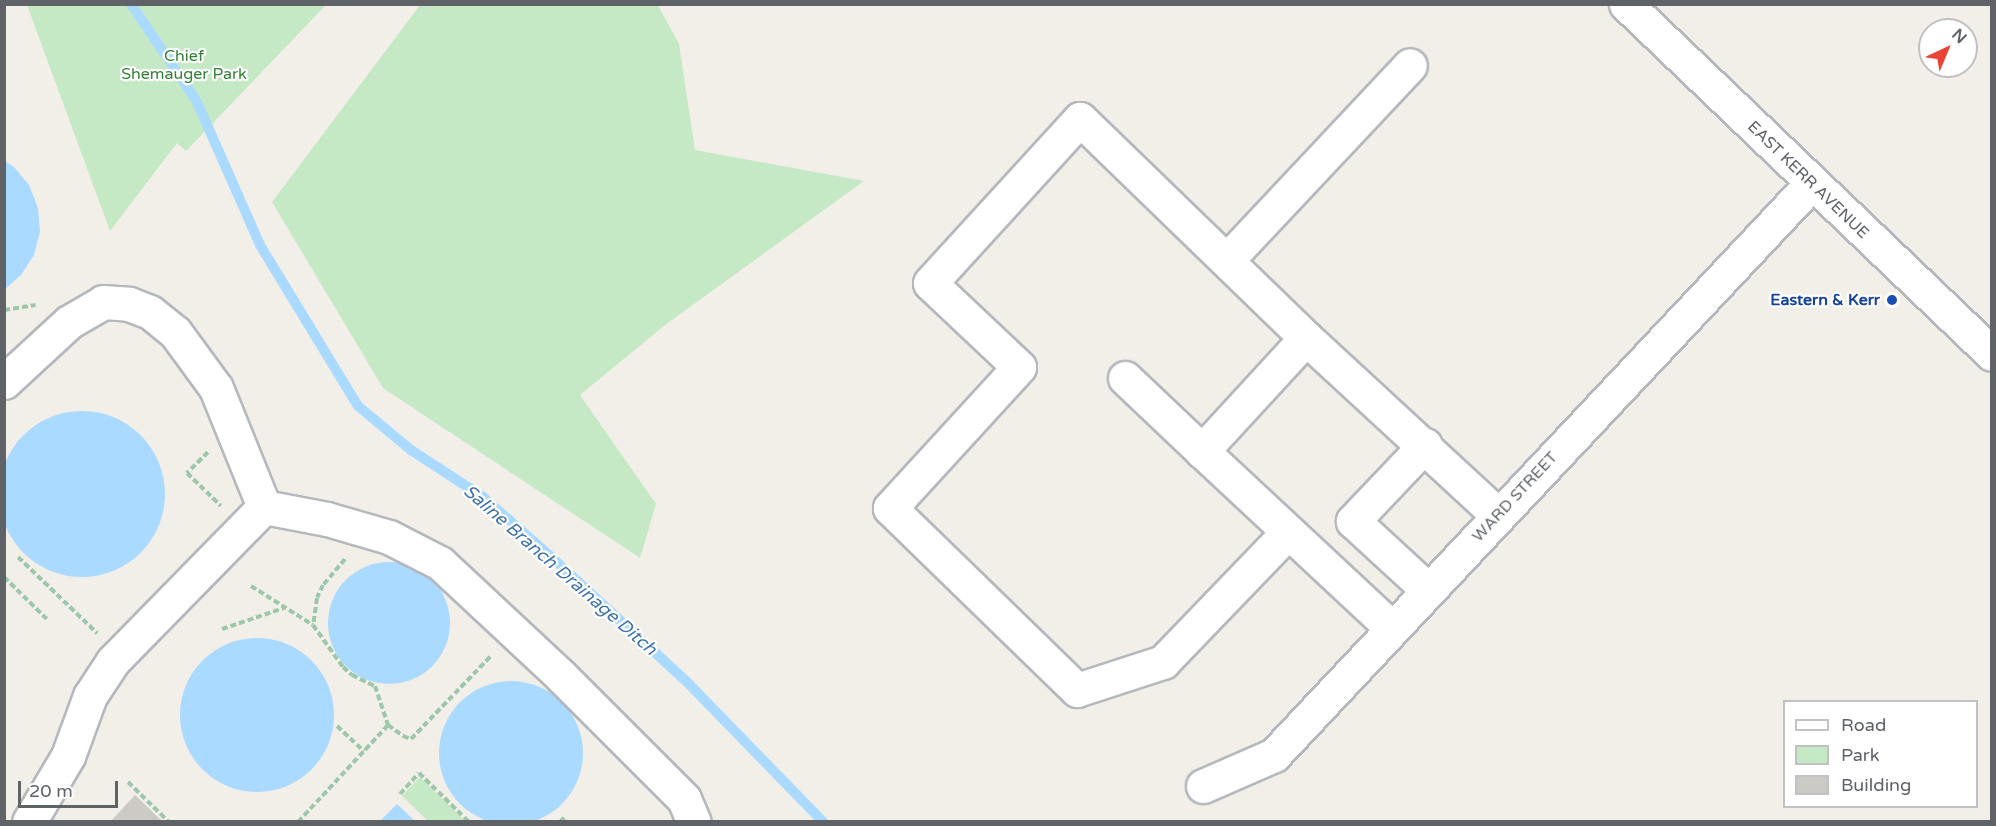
<!DOCTYPE html>
<style>
body{margin:0}
#map{position:relative;width:1996px;height:826px;overflow:hidden;background:#f1efe8;font-family:"Varela Round",sans-serif}
div>[style]{position:absolute}
.green>*{inset:0;background:#c5e8c5}
.water>*{inset:0;background:#aadaff}
.round{border-radius:50%}
.stream>*{height:10px;margin:-5px;padding:0 5px;transform-origin:5px;border-radius:5px;background:#aadaff}
.building>*{inset:0;background:#cccac5}
.path>*{height:4px;margin-top:-2px;transform-origin:0;background:repeating-linear-gradient(90deg,#9cc7a9 0 6px,transparent 0 9px)}
.roads{filter:drop-shadow(2px 0 #b5b8bc) drop-shadow(-2px 0 #b5b8bc) drop-shadow(0 2px #b5b8bc) drop-shadow(0 -2px #b5b8bc)}
.minor>*{height:33px;margin:-16.5px;padding:0 16.5px;transform-origin:16.5px;border-radius:16.5px;background:#fff}
.dots>*{width:16px;height:16px;translate:-50% -50%;box-sizing:border-box;border:3px solid #fff;border-radius:50%}
span{translate:-50% -50%;white-space:nowrap;text-align:center;line-height:1.15;-webkit-text-stroke:4.5px #fff;paint-order:stroke}
.park-label{font-size:16px;color:#348238}
.street-label{font-size:16px;color:#5f6368}
.transit-label{font-size:16px;color:#164399;font-weight:700}
.right{translate:-100% -50%;text-align:right}
.water-label{font-size:18px;color:#4174aa;font-style:italic}
.frame{position:absolute;inset:0;border:6px solid #5f6368;pointer-events:none}
.legend{position:absolute;left:1783px;top:700px;width:195px;height:108px;box-sizing:border-box;background:#fff;border:2px solid #bfc1c3;margin:0;padding:8px 10px;list-style:none;font-size:18px;color:#5f6368}
.legend li{display:flex;align-items:center;gap:12px;height:30px}
.legend b{width:30px;border:2px solid #bfc1c3}
.north{position:absolute;left:1918px;top:18px;width:60px;height:60px;box-sizing:border-box;background:#fff;border:2px solid #bfc1c3;border-radius:50%;rotate:44deg;font-size:16px;font-weight:700;line-height:24px;text-align:center;color:#5f6368}
.north::after{content:'';display:block;margin:auto;width:21px;height:27px;background:#ea4335;clip-path:polygon(50% 0,100% 100%,50% 72%,0 100%)}
.scale{position:absolute;left:18px;top:781px;width:100px;height:27px;box-sizing:border-box;border:3px solid #5f6368;border-top:0;padding-left:8px;font-size:18px;line-height:21px;white-space:nowrap;color:#5f6368;-webkit-text-stroke:4px #fff;paint-order:stroke}
</style>
<div id="map">
<div class="green">
<div style="clip-path:polygon(27px 5px,27px 4px,326px 5px,186px 151px,177px 143px,110px 231px)"></div>
<div style="clip-path:polygon(420px 5px,658px 5px,679px 44px,695px 150px,864px 181px,665px 325px,580px 395px,656px 504px,640px 558px,383px 388px,272px 202px)"></div>
<div style="clip-path:polygon(420px 777px,465px 821px,428px 821px,402px 796px)"></div>
</div>
<div class="water">
<div style="clip-path:polygon(5px 161px,14px 167px,29px 185px,38px 208px,40px 232px,34px 255px,21px 275px,5px 289px)"></div>
<div class="round" style="left:-1px;top:411px;width:166px;height:166px"></div>
<div class="round" style="left:328px;top:562px;width:122px;height:122px"></div>
<div class="round" style="left:180px;top:638px;width:154px;height:154px"></div>
<div class="round" style="left:439px;top:681px;width:144px;height:144px"></div>
<div style="clip-path:polygon(397px 804px,415px 821px,380px 821px)"></div>
</div>
<div class="stream">
<div style="left:131px;top:4px;width:118px;rotate:56deg"></div>
<div style="left:197px;top:102px;width:156px;rotate:66.2deg"></div>
<div style="left:260px;top:245px;width:188px;rotate:58.7deg"></div>
<div style="left:358px;top:406px;width:69px;rotate:39.7deg"></div>
<div style="left:411px;top:450px;width:86px;rotate:33.1deg"></div>
<div style="left:483px;top:497px;width:89px;rotate:41.4deg"></div>
<div style="left:550px;top:556px;width:188px;rotate:42.6deg"></div>
<div style="left:688px;top:683px;width:194px;rotate:45.8deg"></div>
</div>
<div class="building">
<div style="clip-path:polygon(135px 795px,163px 822px,110px 822px)"></div>
</div>
<div class="path">
<div style="left:4px;top:310px;width:32px;rotate:-9deg"></div>
<div style="left:208px;top:452px;width:30px;rotate:135deg"></div>
<div style="left:187px;top:473px;width:47px;rotate:44.1deg"></div>
<div style="left:18px;top:557px;width:110px;rotate:43.9deg"></div>
<div style="left:345px;top:559px;width:34px;rotate:130deg"></div>
<div style="left:323px;top:585px;width:14px;rotate:115deg"></div>
<div style="left:317px;top:598px;width:27px;rotate:98deg"></div>
<div style="left:313px;top:625px;width:52px;rotate:54.5deg"></div>
<div style="left:343px;top:667px;width:12px;rotate:42deg"></div>
<div style="left:352px;top:675px;width:25px;rotate:26deg"></div>
<div style="left:375px;top:686px;width:41px;rotate:71.6deg"></div>
<div style="left:388px;top:725px;width:19px;rotate:36deg"></div>
<div style="left:403px;top:736px;width:9px;rotate:21deg"></div>
<div style="left:411px;top:739px;width:115px;rotate:-46.1deg"></div>
<div style="left:4px;top:577px;width:63px;rotate:44.4deg"></div>
<div style="left:251px;top:586px;width:73px;rotate:32.2deg"></div>
<div style="left:222px;top:629px;width:65px;rotate:-18.7deg"></div>
<div style="left:337px;top:726px;width:37px;rotate:43deg"></div>
<div style="left:128px;top:782px;width:57px;rotate:44.3deg"></div>
<div style="left:400px;top:794px;width:28px;rotate:-48deg"></div>
<div style="left:419px;top:773px;width:70px;rotate:44.4deg"></div>
<div style="left:298px;top:822px;width:132px;rotate:-47.1deg"></div>
<div style="left:560px;top:822px;width:6px;rotate:-45deg"></div>
</div>
<div class="roads">
<div class="minor">
<div style="left:1626px;top:4px;width:506px;rotate:43.72deg"></div>
<div style="left:1227px;top:260px;width:267px;rotate:-46.8deg"></div>
<div style="left:1306px;top:338px;width:261px;rotate:42.7deg"></div>
<div style="left:1125px;top:378px;width:106px;rotate:43.5deg"></div>
<div style="left:4px;top:382px;width:88px;rotate:-42.7deg"></div>
<div style="left:69px;top:322px;width:39px;rotate:-30deg"></div>
<div style="left:103px;top:302px;width:26px;rotate:4deg"></div>
<div style="left:129px;top:304px;width:22px;rotate:21deg"></div>
<div style="left:150px;top:312px;width:32px;rotate:39deg"></div>
<div style="left:175px;top:332px;width:69px;rotate:53.8deg"></div>
<div style="left:216px;top:388px;width:128px;rotate:68deg"></div>
<div style="left:1425px;top:445px;width:105px;rotate:133.5deg"></div>
<div style="left:1353px;top:521px;width:102px;rotate:42.6deg"></div>
<div style="left:1288px;top:532px;width:180px;rotate:133.9deg"></div>
<div style="left:1163px;top:662px;width:90px;rotate:162deg"></div>
<div style="left:1077px;top:690px;width:261px;rotate:-135.8deg"></div>
<div style="left:890px;top:508px;width:191px;rotate:-47.5deg"></div>
<div style="left:1019px;top:367px;width:122px;rotate:-136.7deg"></div>
<div style="left:930px;top:283px;width:222px;rotate:-47.6deg"></div>
<div style="left:1080px;top:119px;width:315px;rotate:44.1deg"></div>
<div style="left:1306px;top:338px;width:154px;rotate:132.6deg"></div>
<div style="left:1202px;top:451px;width:260px;rotate:43deg"></div>
<div style="left:1203px;top:786px;width:77px;rotate:-23.6deg"></div>
<div style="left:1274px;top:755px;width:784px;rotate:-46.76deg"></div>
<div style="left:29px;top:822px;width:77px;rotate:-59.4deg"></div>
<div style="left:68px;top:756px;width:64px;rotate:-69.9deg"></div>
<div style="left:90px;top:696px;width:42px;rotate:-56.7deg"></div>
<div style="left:113px;top:661px;width:216px;rotate:-45.6deg"></div>
<div style="left:264px;top:507px;width:64px;rotate:10.8deg"></div>
<div style="left:327px;top:519px;width:65px;rotate:16.2deg"></div>
<div style="left:389px;top:537px;width:57px;rotate:27deg"></div>
<div style="left:440px;top:563px;width:166px;rotate:43deg"></div>
<div style="left:561px;top:676px;width:174px;rotate:45deg"></div>
<div style="left:684px;top:799px;width:25px;rotate:67deg"></div>
</div>
</div>
<div class="dots">
<div style="left:1892px;top:300px;background:#1a4fb4"></div>
</div>
<div class="park-label">
<span style="left:184px;top:65px">Chief<br>Shemauger Park</span>
</div>
<div class="street-label">
<span style="left:1808px;top:180px;rotate:44deg">EAST KERR AVENUE</span>
<span style="left:1515px;top:497px;rotate:-47deg">WARD STREET</span>
</div>
<div class="transit-label">
<span class="right" style="left:1880px;top:300px">Eastern &amp; Kerr</span>
</div>
<div class="water-label">
<span style="left:560px;top:570px;rotate:41deg">Saline Branch Drainage Ditch</span>
</div>
<div class="frame"></div>
<ul class="legend">
<li><b style="height:8px;background:#fff"></b>Road</li>
<li><b style="height:16px;background:#c5e8c5"></b>Park</li>
<li><b style="height:16px;background:#cccac5"></b>Building</li>
</ul>
<div class="north">N</div>
<div class="scale">20 m</div>
</div>
